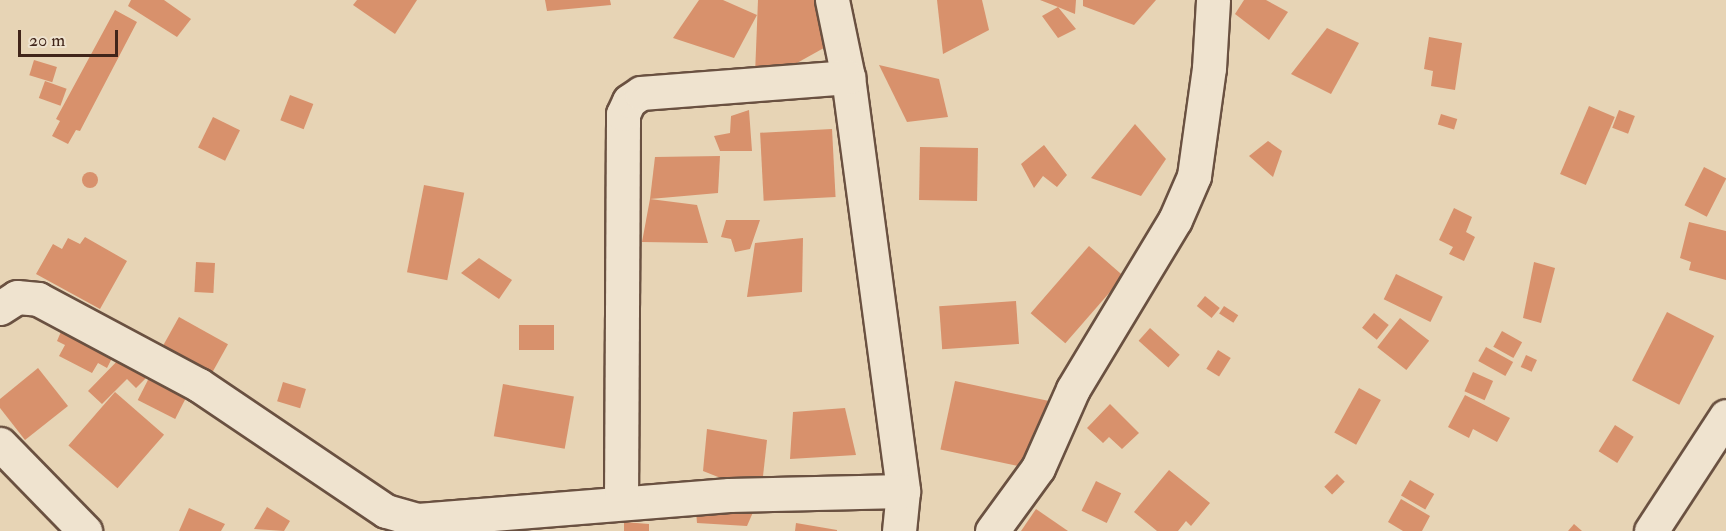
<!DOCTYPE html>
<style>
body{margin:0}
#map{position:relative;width:1726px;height:531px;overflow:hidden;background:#e7d4b5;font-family:"IM FELL Double Pica",serif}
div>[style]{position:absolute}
.building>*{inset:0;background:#d8916c;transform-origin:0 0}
.round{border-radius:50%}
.roads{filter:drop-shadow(2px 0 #6a5141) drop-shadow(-2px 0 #6a5141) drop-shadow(0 2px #6a5141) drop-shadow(0 -2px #6a5141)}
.minor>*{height:33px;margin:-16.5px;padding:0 16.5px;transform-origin:16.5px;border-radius:16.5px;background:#efe3cf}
span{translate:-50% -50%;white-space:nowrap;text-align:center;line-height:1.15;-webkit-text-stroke:4.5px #efe3cf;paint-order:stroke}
.scale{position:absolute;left:18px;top:30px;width:100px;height:27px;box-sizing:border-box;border:3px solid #41251a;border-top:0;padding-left:8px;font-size:18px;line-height:21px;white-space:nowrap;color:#41251a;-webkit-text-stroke:4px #efe3cf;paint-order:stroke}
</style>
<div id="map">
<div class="building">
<div style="clip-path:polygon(131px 0,164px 0,191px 19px,177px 37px,128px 6px)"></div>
<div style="clip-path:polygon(357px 0,417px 0,395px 34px,353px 5px)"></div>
<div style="clip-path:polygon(545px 0,610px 0,611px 5px,547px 11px)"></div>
<div style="clip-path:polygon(699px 0,723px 0,757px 15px,734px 58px,673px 38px)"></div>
<div style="clip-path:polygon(758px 0,823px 0,831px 44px,788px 68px,755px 74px)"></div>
<div style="clip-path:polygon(937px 0,982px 0,989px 30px,943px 54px)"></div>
<div style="clip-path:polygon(1040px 0,1076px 0,1075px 14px,1058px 7px,1076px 29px,1058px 38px,1042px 16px,1058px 7px)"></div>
<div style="clip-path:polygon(1083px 0,1156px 0,1134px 25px,1083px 6px)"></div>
<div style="clip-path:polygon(1244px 0,1266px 0,1288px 12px,1269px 40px,1235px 14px)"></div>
<div style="clip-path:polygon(115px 10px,137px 22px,80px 131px,76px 130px,68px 144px,52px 136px,60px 121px,56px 119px)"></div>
<div style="clip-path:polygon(1327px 28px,1359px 43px,1331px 94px,1291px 74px)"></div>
<div style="clip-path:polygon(1429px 37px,1462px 43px,1455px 90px,1431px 86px,1433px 71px,1424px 69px)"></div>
<div style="left:34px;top:60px;width:24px;height:16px;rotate:17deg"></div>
<div style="clip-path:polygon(879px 65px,939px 79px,948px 117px,907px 122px)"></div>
<div style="left:45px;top:81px;width:23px;height:18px;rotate:20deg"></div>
<div style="left:290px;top:95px;width:25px;height:27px;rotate:21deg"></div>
<div style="left:1589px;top:106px;width:28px;height:74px;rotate:23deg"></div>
<div style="clip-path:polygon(749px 110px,752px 151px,720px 151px,714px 136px,730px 133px,731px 116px)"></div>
<div style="left:1619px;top:110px;width:17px;height:19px;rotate:21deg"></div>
<div style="left:1441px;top:114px;width:17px;height:11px;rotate:17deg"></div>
<div style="left:213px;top:117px;width:30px;height:34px;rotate:26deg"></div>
<div style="clip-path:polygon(1135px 124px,1166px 159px,1141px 196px,1091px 178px)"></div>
<div style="left:832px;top:129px;width:68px;height:72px;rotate:87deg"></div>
<div style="clip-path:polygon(1268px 141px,1282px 151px,1273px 177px,1249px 156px)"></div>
<div style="clip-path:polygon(1044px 145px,1067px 175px,1057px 187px,1043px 176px,1034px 188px,1021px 164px)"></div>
<div style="left:920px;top:147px;width:58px;height:53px;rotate:1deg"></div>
<div style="clip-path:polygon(720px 156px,718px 193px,650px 199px,655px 157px)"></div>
<div style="left:1704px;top:167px;width:25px;height:43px;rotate:27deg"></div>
<div class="round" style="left:82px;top:172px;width:16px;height:16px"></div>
<div style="left:424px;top:185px;width:41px;height:89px;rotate:11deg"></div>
<div style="clip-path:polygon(650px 199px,697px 205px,708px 243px,642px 242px)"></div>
<div style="clip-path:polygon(1454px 208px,1472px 217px,1466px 232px,1475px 237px,1464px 261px,1449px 254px,1453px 247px,1439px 240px)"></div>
<div style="clip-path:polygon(726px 220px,760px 220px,750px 249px,735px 252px,731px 239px,721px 237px)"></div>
<div style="clip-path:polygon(1689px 222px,1726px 231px,1726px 280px,1689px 270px,1691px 262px,1680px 258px)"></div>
<div style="clip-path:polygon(85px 237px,127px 261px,100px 309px,36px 274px,53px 244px,62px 249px,68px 238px,80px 244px)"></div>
<div style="clip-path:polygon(803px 238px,802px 292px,747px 297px,755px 243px)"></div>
<div style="left:1089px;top:246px;width:46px;height:89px;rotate:41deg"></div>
<div style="clip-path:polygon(479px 258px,512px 280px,499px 299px,461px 273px)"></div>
<div style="left:196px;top:262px;width:19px;height:30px;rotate:3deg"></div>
<div style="clip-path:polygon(1534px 262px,1555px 268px,1541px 323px,1523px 318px)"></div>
<div style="left:1396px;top:274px;width:52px;height:28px;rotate:26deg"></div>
<div style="left:1205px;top:296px;width:19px;height:13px;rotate:39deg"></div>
<div style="left:1016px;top:301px;width:43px;height:77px;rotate:86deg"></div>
<div style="left:1224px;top:306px;width:17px;height:9px;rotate:33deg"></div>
<div style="left:1667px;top:312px;width:53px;height:77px;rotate:27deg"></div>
<div style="left:1374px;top:313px;width:19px;height:19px;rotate:39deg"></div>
<div style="left:179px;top:317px;width:56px;height:33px;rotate:29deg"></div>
<div style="left:1400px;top:318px;width:37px;height:37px;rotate:38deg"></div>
<div style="left:519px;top:325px;width:35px;height:25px"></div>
<div style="clip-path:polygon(63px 327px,114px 354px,107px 368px,98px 363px,92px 373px,59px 356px,65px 345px,57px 341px)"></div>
<div style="left:1150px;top:328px;width:40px;height:17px;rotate:42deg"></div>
<div style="left:1502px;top:331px;width:23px;height:18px;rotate:29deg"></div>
<div style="left:1486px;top:347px;width:31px;height:16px;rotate:29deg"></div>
<div style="left:1218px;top:350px;width:15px;height:22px;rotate:32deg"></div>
<div style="clip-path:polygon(124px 354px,148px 376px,136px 388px,127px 379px,102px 404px,88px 391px)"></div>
<div style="left:1526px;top:355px;width:12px;height:13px;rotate:24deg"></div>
<div style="clip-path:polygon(38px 368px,68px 406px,25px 440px,0 408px,0 399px)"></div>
<div style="left:1473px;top:372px;width:22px;height:21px;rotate:24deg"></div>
<div style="left:150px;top:376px;width:42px;height:27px;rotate:27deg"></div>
<div style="left:955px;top:381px;width:95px;height:70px;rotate:12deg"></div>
<div style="left:283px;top:382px;width:24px;height:20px;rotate:17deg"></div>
<div style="left:503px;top:384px;width:72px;height:53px;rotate:10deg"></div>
<div style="left:1359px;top:388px;width:25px;height:51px;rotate:29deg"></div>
<div style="left:115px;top:392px;width:65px;height:71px;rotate:41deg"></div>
<div style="clip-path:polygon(1465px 395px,1510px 418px,1497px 442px,1473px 429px,1469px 438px,1448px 427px)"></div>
<div style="clip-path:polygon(1110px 404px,1139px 433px,1122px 449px,1109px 437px,1103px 443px,1087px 428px)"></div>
<div style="clip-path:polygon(845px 408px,856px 455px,790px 459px,793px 412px)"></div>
<div style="left:1615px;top:425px;width:22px;height:31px;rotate:32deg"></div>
<div style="clip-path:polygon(707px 429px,767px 440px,761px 494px,703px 471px)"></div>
<div style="clip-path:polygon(1169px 470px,1210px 503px,1191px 526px,1186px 521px,1178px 531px,1157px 531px,1134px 512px)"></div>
<div style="left:1337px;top:474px;width:11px;height:18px;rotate:45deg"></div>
<div style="left:1410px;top:480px;width:28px;height:18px;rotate:30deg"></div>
<div style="left:1096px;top:481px;width:28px;height:33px;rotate:26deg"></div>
<div style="clip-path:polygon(761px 494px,747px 526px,697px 523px,695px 498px)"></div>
<div style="clip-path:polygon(1401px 499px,1430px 516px,1422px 531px,1403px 531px,1388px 522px)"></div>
<div style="clip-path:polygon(267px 507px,290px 521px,284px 531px,254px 529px)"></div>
<div style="clip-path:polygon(189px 508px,225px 524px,221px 531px,179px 531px)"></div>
<div style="clip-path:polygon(1036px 509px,1068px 531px,1021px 531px)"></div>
<div style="clip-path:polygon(624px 522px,649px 524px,649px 531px,624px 531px)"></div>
<div style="clip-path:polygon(796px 523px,837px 530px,837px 531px,795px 531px)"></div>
<div style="clip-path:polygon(1574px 524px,1582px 531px,1568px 531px)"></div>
</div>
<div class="roads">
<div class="minor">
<div style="left:832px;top:0;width:79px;rotate:78.3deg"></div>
<div style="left:848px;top:77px;width:418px;rotate:82.4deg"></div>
<div style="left:903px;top:491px;width:40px;rotate:95.7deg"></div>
<div style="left:0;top:308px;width:20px;rotate:-33deg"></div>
<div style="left:17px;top:297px;width:21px;rotate:5deg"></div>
<div style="left:38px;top:299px;width:183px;rotate:28.1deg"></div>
<div style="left:199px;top:385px;width:225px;rotate:34deg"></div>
<div style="left:386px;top:511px;width:33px;rotate:16deg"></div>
<div style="left:418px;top:520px;width:312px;rotate:-4.6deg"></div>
<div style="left:729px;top:495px;width:174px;rotate:-1.3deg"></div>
<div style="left:0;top:444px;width:122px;rotate:45.7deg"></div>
<div style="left:621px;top:503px;width:389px;rotate:-89.7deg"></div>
<div style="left:623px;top:114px;width:14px;rotate:-65deg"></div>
<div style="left:629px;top:101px;width:14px;rotate:-34deg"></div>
<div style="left:641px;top:93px;width:208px;rotate:-4.4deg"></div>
<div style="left:992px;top:531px;width:78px;rotate:-53.9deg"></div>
<div style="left:1038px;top:468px;width:86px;rotate:-66.1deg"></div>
<div style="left:1073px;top:389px;width:197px;rotate:-58.9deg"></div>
<div style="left:1175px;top:220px;width:48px;rotate:-66.6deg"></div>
<div style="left:1194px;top:176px;width:109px;rotate:-82.1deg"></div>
<div style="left:1209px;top:68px;width:68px;rotate:-86.6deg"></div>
<div style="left:1651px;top:531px;width:137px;rotate:-56.9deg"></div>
</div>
</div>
<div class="scale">20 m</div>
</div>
